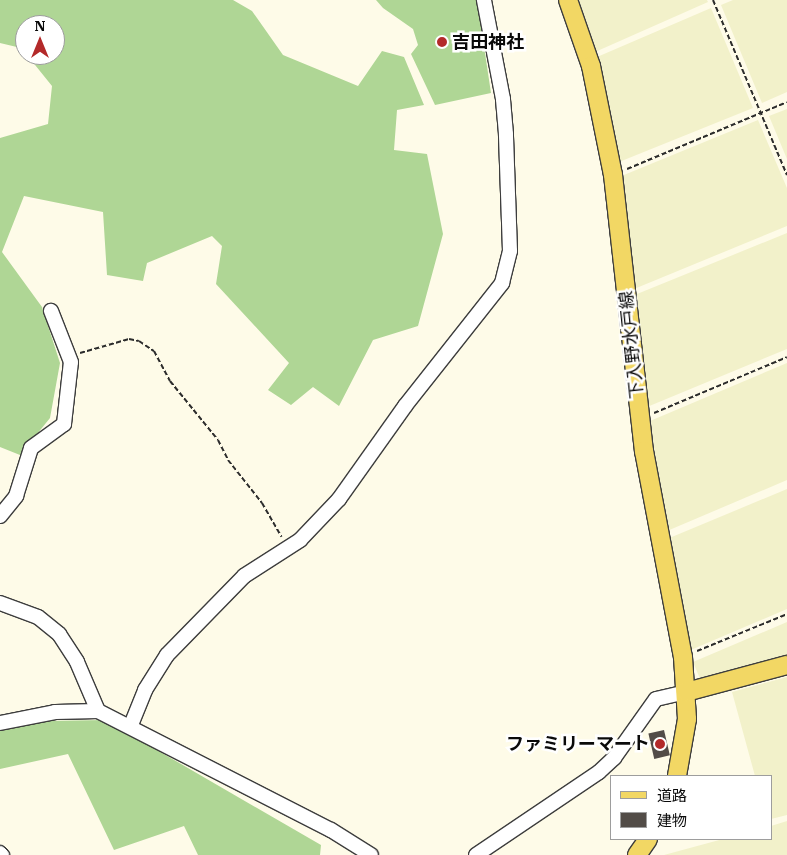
<!DOCTYPE html>
<meta charset="utf-8">
<style>
body{margin:0}
#map{position:relative;width:787px;height:855px;overflow:hidden;background:#fefbe8;font-family:"IBM Plex Serif","Noto Sans JP",serif}
div>[style]{position:absolute}
.farmland>*{inset:0;background:#f2f1ca}
.forest>*{inset:0;background:#afd695}
.building>*{inset:0;background:#524c47;transform-origin:0 0}
.path>*{height:2px;margin-top:-1px;transform-origin:0;background:repeating-linear-gradient(90deg,#2c2c2c 0 5px,transparent 0 7.5px)}
.roads{filter:drop-shadow(1px 0 #3d3d3d) drop-shadow(-1px 0 #3d3d3d) drop-shadow(0 1px #3d3d3d) drop-shadow(0 -1px #3d3d3d)}
.minor>*{height:14px;margin:-7px;padding:0 7px;transform-origin:7px;border-radius:7px;background:#fff}
.major>*{height:18px;margin:-9px;padding:0 9px;transform-origin:9px;border-radius:9px;background:#f2d764}
.dots>*{width:14px;height:14px;translate:-50% -50%;box-sizing:border-box;border:2px solid #fff;border-radius:50%}
span{translate:-50% -50%;white-space:nowrap;text-align:center;line-height:1.15;-webkit-text-stroke:5px #fff;paint-order:stroke}
.poi-label{font-size:18px;color:#0a0a0a;font-weight:700}
.left{translate:0 -50%;text-align:left}
.right{translate:-100% -50%;text-align:right}
.street-label{font-size:18px;color:#0a0a0a}
.legend{position:absolute;left:610px;top:775px;width:162px;height:65px;box-sizing:border-box;background:#fff;border:1px solid #9d9d9d;margin:0;padding:6px 9px;list-style:none;font-size:15px;color:#0a0a0a}
.legend li{display:flex;align-items:center;gap:10px;height:25px}
.legend b{width:25px;border:1px solid #9d9d9d}
.north{position:absolute;left:15px;top:15px;width:50px;height:50px;box-sizing:border-box;background:#fff;border:1px solid #9d9d9d;border-radius:50%;rotate:0deg;font-size:14px;font-weight:700;line-height:20px;text-align:center;color:#0a0a0a}
.north::after{content:'';display:block;margin:auto;width:18px;height:22px;background:#b32a2a;clip-path:polygon(50% 0,100% 100%,50% 72%,0 100%)}
</style>
<div id="map">
<div class="farmland">
<div style="clip-path:polygon(577px 0,707px 0,708px 2px,595px 52px)"></div>
<div style="clip-path:polygon(733px 0,787px 0,787px 92px,762px 103px,721px 5px)"></div>
<div style="clip-path:polygon(711px 8px,753px 108px,619px 162px,597px 57px)"></div>
<div style="clip-path:polygon(787px 109px,787px 159px,769px 116px)"></div>
<div style="clip-path:polygon(758px 120px,787px 188px,787px 226px,634px 289px,619px 177px)"></div>
<div style="clip-path:polygon(787px 233px,787px 349px,647px 407px,637px 294px)"></div>
<div style="clip-path:polygon(787px 363px,787px 480px,667px 531px,650px 421px)"></div>
<div style="clip-path:polygon(787px 489px,787px 609px,686px 652px,667px 539px)"></div>
<div style="clip-path:polygon(787px 622px,787px 657px,701px 681px,693px 662px)"></div>
<div style="clip-path:polygon(787px 677px,787px 815px,771px 819px,771px 776px,755px 776px,732px 692px)"></div>
<div style="clip-path:polygon(787px 821px,787px 855px,664px 855px,723px 839px,771px 839px,771px 826px)"></div>
</div>
<div class="forest">
<div style="clip-path:polygon(0 0,233px 0,252px 11px,283px 55px,358px 86px,382px 51px,404px 57px,424px 105px,397px 110px,394px 150px,427px 154px,443px 234px,418px 326px,373px 340px,339px 406px,313px 387px,291px 405px,268px 390px,289px 363px,216px 284px,222px 246px,212px 236px,147px 263px,143px 281px,107px 275px,103px 212px,24px 196px,2px 252px,42px 307px,60px 363px,50px 418px,20px 455px,0 447px,0 138px,48px 124px,52px 86px,27px 55px,55px 55px,55px 25px,25px 25px,25px 53px,21px 48px,0 43px)"></div>
<div style="clip-path:polygon(376px 0,477px 0,491px 93px,435px 105px,411px 54px,418px 45px,413px 29px,383px 8px)"></div>
<div style="clip-path:polygon(105px 720px,321px 845px,320px 855px,198px 855px,184px 826px,114px 850px,68px 754px,0 769px,0 731px,47px 721px)"></div>
</div>
<div class="building">
<div style="left:664px;top:730px;width:26px;height:16px;rotate:77deg"></div>
</div>
<div class="path">
<div style="left:713px;top:0;width:190px;rotate:67.1deg"></div>
<div style="left:627px;top:169px;width:173px;rotate:-22.7deg"></div>
<div style="left:80px;top:353px;width:51px;rotate:-15.9deg"></div>
<div style="left:129px;top:339px;width:10px;rotate:11deg"></div>
<div style="left:139px;top:341px;width:18px;rotate:34deg"></div>
<div style="left:154px;top:351px;width:34px;rotate:62deg"></div>
<div style="left:170px;top:381px;width:76px;rotate:50.9deg"></div>
<div style="left:218px;top:440px;width:22px;rotate:63deg"></div>
<div style="left:228px;top:460px;width:55px;rotate:51.7deg"></div>
<div style="left:262px;top:503px;width:39px;rotate:60deg"></div>
<div style="left:654px;top:413px;width:144px;rotate:-22.8deg"></div>
<div style="left:697px;top:651px;width:97px;rotate:-22.3deg"></div>
</div>
<div class="roads">
<div class="minor">
<div style="left:0;top:516px;width:26px;rotate:-51deg"></div>
<div style="left:16px;top:496px;width:50px;rotate:-72.6deg"></div>
<div style="left:31px;top:448px;width:41px;rotate:-36deg"></div>
<div style="left:64px;top:424px;width:62px;rotate:-83.6deg"></div>
<div style="left:71px;top:362px;width:55px;rotate:-111.4deg"></div>
<div style="left:0;top:603px;width:40px;rotate:20.2deg"></div>
<div style="left:38px;top:617px;width:27px;rotate:39deg"></div>
<div style="left:59px;top:634px;width:33px;rotate:57deg"></div>
<div style="left:77px;top:662px;width:53px;rotate:66.8deg"></div>
<div style="left:0;top:723px;width:56px;rotate:-11.3deg"></div>
<div style="left:55px;top:712px;width:43px;rotate:-1.3deg"></div>
<div style="left:98px;top:711px;width:262px;rotate:27.1deg"></div>
<div style="left:331px;top:830px;width:47px;rotate:32deg"></div>
<div style="left:131px;top:725px;width:38px;rotate:-68deg"></div>
<div style="left:145px;top:690px;width:41px;rotate:-57.8deg"></div>
<div style="left:167px;top:655px;width:110px;rotate:-45.7deg"></div>
<div style="left:244px;top:576px;width:67px;rotate:-32.7deg"></div>
<div style="left:300px;top:540px;width:57px;rotate:-46.4deg"></div>
<div style="left:339px;top:499px;width:114px;rotate:-54.6deg"></div>
<div style="left:405px;top:406px;width:157px;rotate:-51.7deg"></div>
<div style="left:502px;top:283px;width:33px;rotate:-76deg"></div>
<div style="left:510px;top:251px;width:117px;rotate:-92deg"></div>
<div style="left:506px;top:134px;width:35px;rotate:-95deg"></div>
<div style="left:503px;top:99px;width:101px;rotate:-100.9deg"></div>
<div style="left:0;top:853px;width:3px;rotate:45deg"></div>
<div style="left:476px;top:855px;width:148px;rotate:-34deg"></div>
<div style="left:599px;top:772px;width:21px;rotate:-43deg"></div>
<div style="left:614px;top:758px;width:72px;rotate:-54.6deg"></div>
<div style="left:656px;top:699px;width:31px;rotate:-13deg"></div>
</div>
<div class="major">
<div style="left:568px;top:0;width:70px;rotate:70.8deg"></div>
<div style="left:591px;top:66px;width:111px;rotate:78.6deg"></div>
<div style="left:613px;top:175px;width:278px;rotate:83.6deg"></div>
<div style="left:644px;top:451px;width:210px;rotate:79.3deg"></div>
<div style="left:683px;top:657px;width:62px;rotate:86.3deg"></div>
<div style="left:687px;top:719px;width:58px;rotate:100deg"></div>
<div style="left:686px;top:692px;width:105px;rotate:-15deg"></div>
<div style="left:637px;top:855px;width:19px;rotate:-55deg"></div>
</div>
</div>
<div class="dots">
<div style="left:442px;top:42px;background:#b32a2a"></div>
<div style="left:660px;top:744px;background:#b32a2a"></div>
</div>
<div class="poi-label">
<span class="left" style="left:452px;top:42px">吉田神社</span>
<span class="right" style="left:650px;top:744px">ファミリーマート</span>
</div>
<div class="street-label">
<span style="left:632px;top:345px;rotate:-96deg">下入野水戸線</span>
</div>
<ul class="legend">
<li><b style="height:6px;background:#f2d764"></b>道路</li>
<li><b style="height:14px;background:#524c47"></b>建物</li>
</ul>
<div class="north">N</div>
</div>
